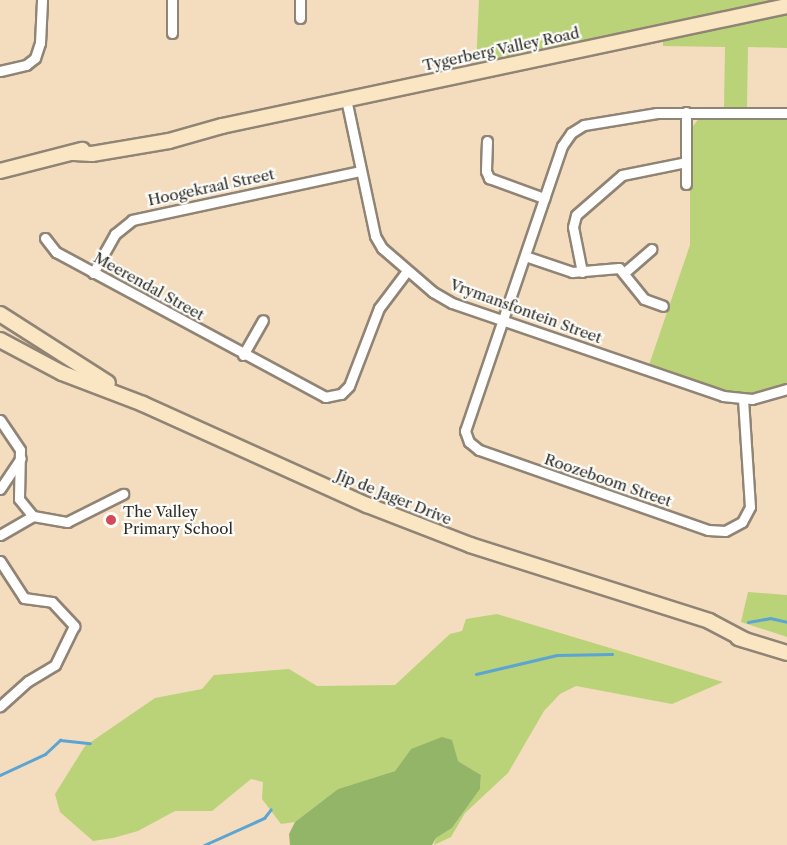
<!DOCTYPE html>
<style>
body{margin:0}
#map{position:relative;width:787px;height:845px;overflow:hidden;background:#f4dcbf;font-family:"Libre Caslon Text",serif}
div>[style]{position:absolute}
.green>*{inset:0;background:#bad378}
.forest>*{inset:0;background:#93b568}
.stream>*{height:3px;margin:-1.5px;padding:0 1.5px;transform-origin:1.5px;border-radius:1.5px;background:#5ca4d2}
.roads{filter:drop-shadow(2px 0 #908475) drop-shadow(-2px 0 #908475) drop-shadow(0 2px #908475) drop-shadow(0 -2px #908475)}
.minor>*{height:9px;margin:-4.5px;padding:0 4.5px;transform-origin:4.5px;border-radius:4.5px;background:#fff}
.secondary>*{height:14px;margin:-7px;padding:0 7px;transform-origin:7px;border-radius:7px;background:#fbe6c4}
.dots>*{width:16px;height:16px;translate:-50% -50%;box-sizing:border-box;border:3px solid #fdfcf7;border-radius:50%}
span{translate:-50% -50%;white-space:nowrap;text-align:center;line-height:1.15;-webkit-text-stroke:4.5px #fdfcf7;paint-order:stroke}
.street-label{font-size:15px;color:#2b2b2b}
.poi-label{font-size:15px;color:#2b2b2b}
.left{translate:0 -50%;text-align:left}
</style>
<div id="map">
<div class="green">
<div style="clip-path:polygon(479px 0,787px 0,476px 66px)"></div>
<div style="clip-path:polygon(787px 11px,787px 48px,748px 47px,747px 107px,724px 107px,725px 47px,663px 46px,663px 39px)"></div>
<div style="clip-path:polygon(700px 117px,787px 117px,787px 383px,757px 393px,724px 391px,649px 365px,690px 245px,690px 130px)"></div>
<div style="clip-path:polygon(748px 592px,787px 595px,787px 637px,741px 622px)"></div>
<div style="clip-path:polygon(497px 614px,723px 682px,672px 704px,576px 686px,560px 694px,544px 711px,508px 773px,465px 813px,451px 837px,434px 845px,436px 838px,452px 828px,480px 789px,481px 775px,458px 761px,411px 749px,395px 771px,338px 789px,295px 822px,281px 824px,262px 799px,263px 782px,251px 779px,212px 811px,175px 811px,138px 831px,113px 838px,93px 841px,60px 812px,55px 794px,85px 746px,155px 698px,202px 689px,214px 675px,289px 669px,317px 686px,395px 685px,450px 634px,462px 631px,466px 619px)"></div>
</div>
<div class="forest">
<div style="clip-path:polygon(442px 737px,452px 740px,458px 761px,481px 775px,480px 789px,452px 828px,436px 838px,432px 845px,290px 845px,289px 834px,295px 822px,338px 789px,395px 771px,411px 749px)"></div>
</div>
<div class="stream">
<div style="left:748px;top:622px;width:22px;rotate:-10deg"></div>
<div style="left:770px;top:618px;width:17px;rotate:13deg"></div>
<div style="left:476px;top:674px;width:83px;rotate:-13.2deg"></div>
<div style="left:557px;top:655px;width:55px;rotate:-1deg"></div>
<div style="left:0;top:775px;width:50px;rotate:-25deg"></div>
<div style="left:45px;top:754px;width:21px;rotate:-43deg"></div>
<div style="left:60px;top:740px;width:30px;rotate:6deg"></div>
<div style="left:204px;top:845px;width:66px;rotate:-24.2deg"></div>
<div style="left:264px;top:818px;width:11px;rotate:-52deg"></div>
</div>
<div class="roads">
<div class="minor">
<div style="left:300px;top:0;width:18px;rotate:90deg"></div>
<div style="left:172px;top:33px;width:33px;rotate:-90deg"></div>
<div style="left:0;top:71px;width:27px;rotate:-13deg"></div>
<div style="left:26px;top:65px;width:11px;rotate:-38deg"></div>
<div style="left:35px;top:58px;width:16px;rotate:-72deg"></div>
<div style="left:40px;top:43px;width:43px;rotate:-87.3deg"></div>
<div style="left:346px;top:99px;width:140px;rotate:78deg"></div>
<div style="left:375px;top:236px;width:14px;rotate:60deg"></div>
<div style="left:382px;top:248px;width:67px;rotate:40.8deg"></div>
<div style="left:433px;top:292px;width:22px;rotate:30deg"></div>
<div style="left:452px;top:303px;width:287px;rotate:18.9deg"></div>
<div style="left:723px;top:396px;width:29px;rotate:6deg"></div>
<div style="left:752px;top:399px;width:36px;rotate:-16deg"></div>
<div style="left:487px;top:141px;width:30px;rotate:92deg"></div>
<div style="left:486px;top:171px;width:8px;rotate:67deg"></div>
<div style="left:489px;top:178px;width:59px;rotate:20deg"></div>
<div style="left:686px;top:184px;width:22px;rotate:-90deg"></div>
<div style="left:45px;top:238px;width:18px;rotate:52deg"></div>
<div style="left:56px;top:252px;width:306px;rotate:28.3deg"></div>
<div style="left:325px;top:397px;width:16px;rotate:-11deg"></div>
<div style="left:341px;top:394px;width:11px;rotate:-45deg"></div>
<div style="left:349px;top:386px;width:84px;rotate:-69deg"></div>
<div style="left:379px;top:308px;width:46px;rotate:-52.9deg"></div>
<div style="left:525px;top:256px;width:50px;rotate:18.8deg"></div>
<div style="left:572px;top:272px;width:47px;rotate:-4.9deg"></div>
<div style="left:619px;top:268px;width:40px;rotate:51deg"></div>
<div style="left:644px;top:299px;width:20px;rotate:20deg"></div>
<div style="left:582px;top:272px;width:46px;rotate:-101.3deg"></div>
<div style="left:573px;top:227px;width:12px;rotate:-76deg"></div>
<div style="left:576px;top:215px;width:61px;rotate:-41deg"></div>
<div style="left:622px;top:175px;width:65px;rotate:-11.5deg"></div>
<div style="left:686px;top:162px;width:50px;rotate:-90deg"></div>
<div style="left:625px;top:272px;width:35px;rotate:-41deg"></div>
<div style="left:93px;top:273px;width:45px;rotate:-60.6deg"></div>
<div style="left:115px;top:234px;width:22px;rotate:-39deg"></div>
<div style="left:132px;top:220px;width:234px;rotate:-12.1deg"></div>
<div style="left:243px;top:355px;width:40px;rotate:-60.3deg"></div>
<div style="left:743px;top:399px;width:108px;rotate:86.3deg"></div>
<div style="left:750px;top:507px;width:17px;rotate:118deg"></div>
<div style="left:742px;top:522px;width:19px;rotate:152deg"></div>
<div style="left:725px;top:531px;width:17px;rotate:-177deg"></div>
<div style="left:708px;top:530px;width:243px;rotate:-160.7deg"></div>
<div style="left:479px;top:450px;width:13px;rotate:-141deg"></div>
<div style="left:469px;top:442px;width:12px;rotate:-110deg"></div>
<div style="left:465px;top:431px;width:301px;rotate:-71.2deg"></div>
<div style="left:562px;top:146px;width:16px;rotate:-55deg"></div>
<div style="left:571px;top:133px;width:15px;rotate:-32deg"></div>
<div style="left:584px;top:125px;width:74px;rotate:-9.3deg"></div>
<div style="left:657px;top:113px;width:130px"></div>
<div style="left:0;top:420px;width:36px;rotate:56deg"></div>
<div style="left:20px;top:450px;width:49px;rotate:91.2deg"></div>
<div style="left:19px;top:499px;width:22px;rotate:51deg"></div>
<div style="left:33px;top:516px;width:35px;rotate:10deg"></div>
<div style="left:67px;top:522px;width:63px;rotate:-26.6deg"></div>
<div style="left:0;top:489px;width:37px;rotate:-56deg"></div>
<div style="left:0;top:535px;width:38px;rotate:-30deg"></div>
<div style="left:0;top:561px;width:44px;rotate:57deg"></div>
<div style="left:24px;top:598px;width:28px;rotate:8deg"></div>
<div style="left:52px;top:602px;width:33px;rotate:47deg"></div>
<div style="left:74px;top:626px;width:43px;rotate:116deg"></div>
<div style="left:55px;top:665px;width:31px;rotate:149deg"></div>
<div style="left:28px;top:681px;width:38px;rotate:138deg"></div>
</div>
<div class="secondary">
<div style="left:74px;top:153px;width:18px;rotate:3deg"></div>
<div style="left:92px;top:154px;width:78px;rotate:-9.6deg"></div>
<div style="left:169px;top:141px;width:55px;rotate:-15.8deg"></div>
<div style="left:222px;top:126px;width:578px;rotate:-11.99deg"></div>
<div style="left:0;top:171px;width:85px;rotate:-14.4deg"></div>
<div style="left:0;top:314px;width:128px;rotate:32.6deg"></div>
<div style="left:0;top:340px;width:70px;rotate:28deg"></div>
<div style="left:62px;top:373px;width:87px;rotate:20.9deg"></div>
<div style="left:143px;top:404px;width:246px;rotate:24.3deg"></div>
<div style="left:367px;top:505px;width:110px;rotate:21.2deg"></div>
<div style="left:470px;top:545px;width:251px;rotate:17.6deg"></div>
<div style="left:709px;top:621px;width:41px;rotate:27.8deg"></div>
<div style="left:738px;top:638px;width:51px;rotate:17deg"></div>
</div>
</div>
<div class="dots">
<div style="left:111px;top:520px;background:#d1495b"></div>
</div>
<div class="street-label">
<span style="left:501px;top:49px;rotate:-12deg">Tygerberg Valley Road</span>
<span style="left:211px;top:187px;rotate:-12deg">Hoogekraal Street</span>
<span style="left:149px;top:286px;rotate:29deg">Meerendal Street</span>
<span style="left:526px;top:311px;rotate:20deg">Vrymansfontein Street</span>
<span style="left:608px;top:480px;rotate:19deg">Roozeboom Street</span>
<span style="left:394px;top:497px;rotate:22deg">Jip de Jager Drive</span>
</div>
<div class="poi-label">
<span class="left" style="left:123px;top:520px">The Valley<br>Primary School</span>
</div>
</div>
